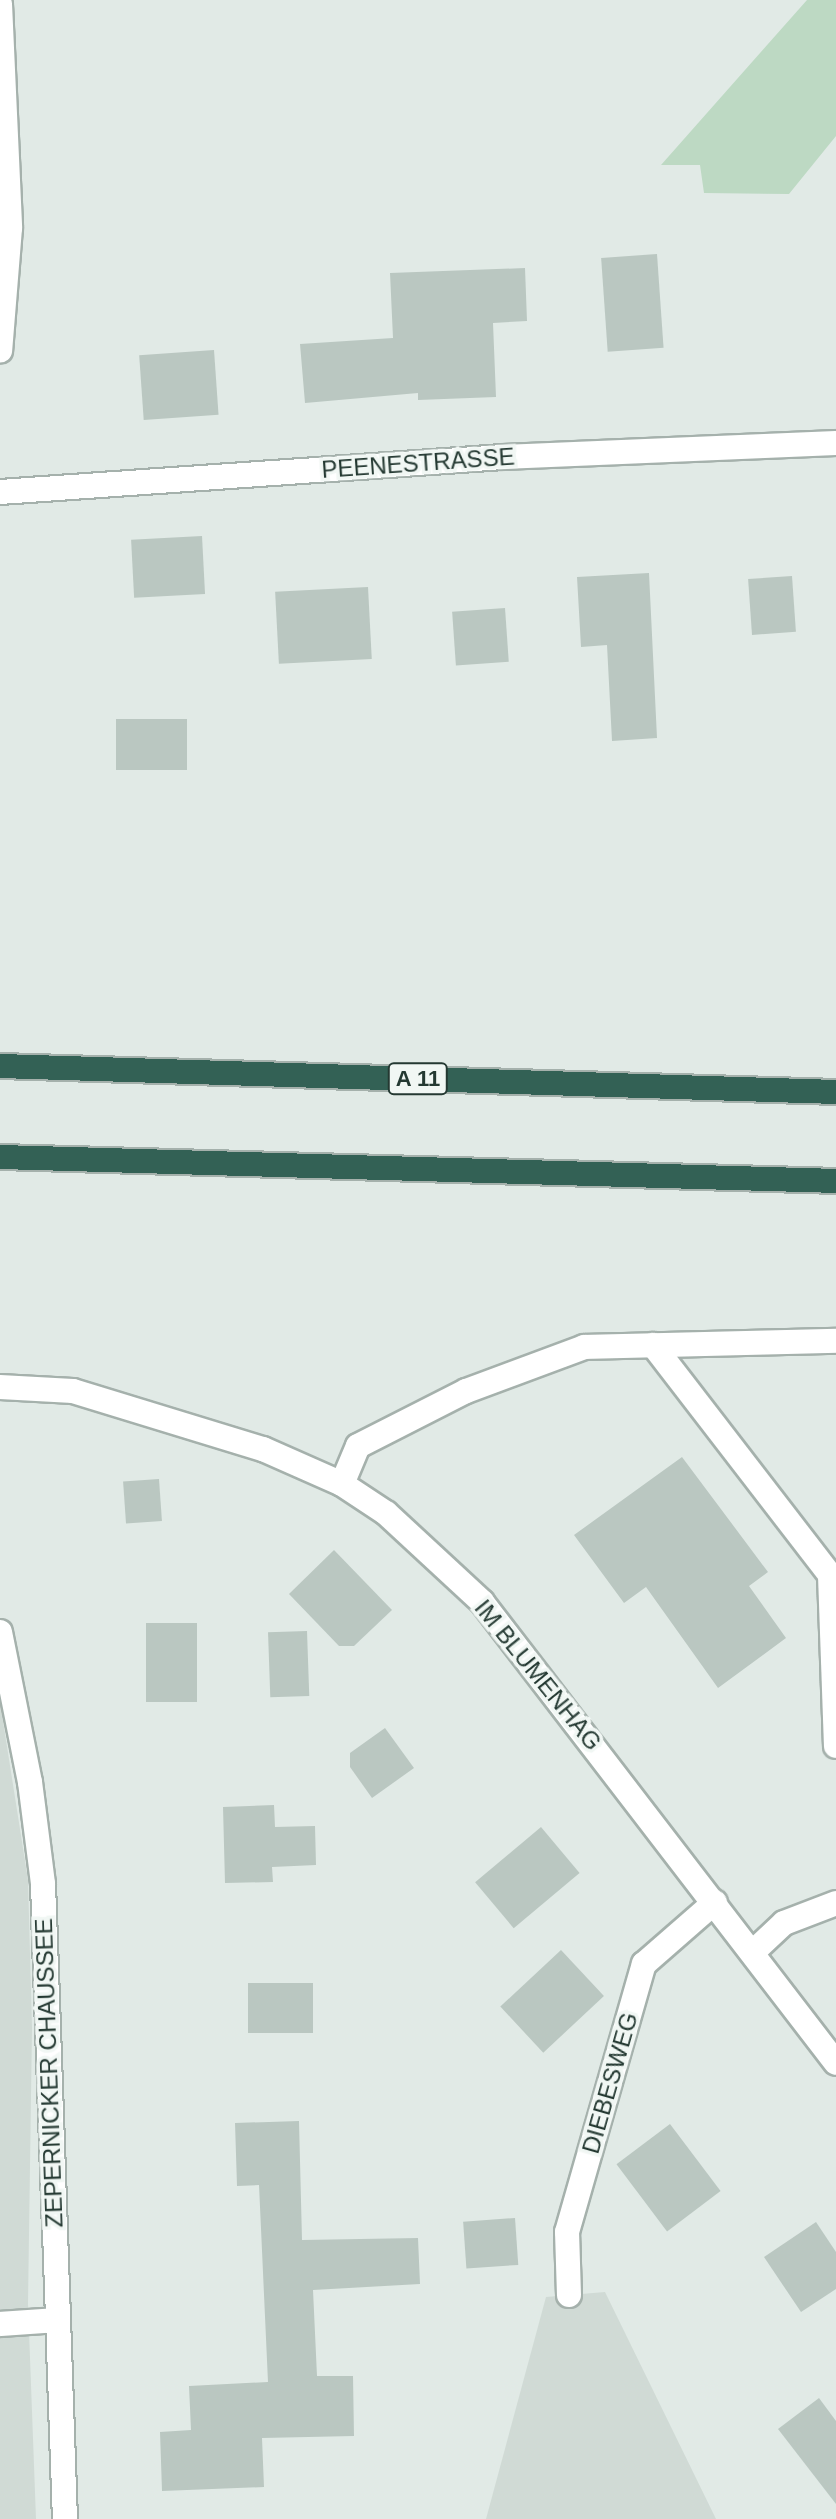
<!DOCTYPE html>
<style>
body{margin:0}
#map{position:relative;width:836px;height:2519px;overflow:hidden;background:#e1eae6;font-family:Arial,sans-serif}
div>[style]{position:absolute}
.built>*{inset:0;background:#d0dad5}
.green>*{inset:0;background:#bdd9c3}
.building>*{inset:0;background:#bac7c1;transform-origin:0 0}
.roads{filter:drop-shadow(2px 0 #a5b1ac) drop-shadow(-2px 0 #a5b1ac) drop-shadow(0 2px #a5b1ac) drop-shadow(0 -2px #a5b1ac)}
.lane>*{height:24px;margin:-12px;padding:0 12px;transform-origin:12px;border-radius:12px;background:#fff}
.street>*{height:24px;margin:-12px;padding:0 12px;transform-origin:12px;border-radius:12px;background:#fff}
.secondary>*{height:24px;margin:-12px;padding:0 12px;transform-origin:12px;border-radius:12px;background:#fff}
.highway>*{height:24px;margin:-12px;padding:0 12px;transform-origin:12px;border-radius:12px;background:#336155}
span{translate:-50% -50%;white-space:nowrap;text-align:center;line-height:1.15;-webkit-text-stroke:7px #f1f7f4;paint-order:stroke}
.shield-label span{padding:2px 6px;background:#f1f7f4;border:2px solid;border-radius:6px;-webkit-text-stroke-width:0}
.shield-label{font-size:22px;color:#243932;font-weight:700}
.street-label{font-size:24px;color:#243932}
</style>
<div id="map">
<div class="built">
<div style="clip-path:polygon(0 1702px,28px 1880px,32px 2028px,28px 2304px,36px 2519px,0 2519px)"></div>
<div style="clip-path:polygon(605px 2292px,716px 2519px,486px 2519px,546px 2297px)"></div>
</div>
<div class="green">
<div style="clip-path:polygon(807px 0,836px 0,836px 136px,789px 194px,704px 193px,700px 165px,661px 165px)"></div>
</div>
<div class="building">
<div style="left:657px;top:254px;width:94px;height:56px;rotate:86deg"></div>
<div style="clip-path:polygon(525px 268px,527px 321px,493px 323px,496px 397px,418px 400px,418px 393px,305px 403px,300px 344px,393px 338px,390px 273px)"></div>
<div style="left:214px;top:350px;width:65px;height:75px;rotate:86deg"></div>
<div style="left:202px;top:536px;width:58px;height:71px;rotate:87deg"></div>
<div style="clip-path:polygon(649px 573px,657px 738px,612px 741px,607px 645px,581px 647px,577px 577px)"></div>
<div style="left:792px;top:576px;width:56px;height:44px;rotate:86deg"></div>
<div style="left:368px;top:587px;width:72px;height:93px;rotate:87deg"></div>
<div style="left:505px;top:608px;width:54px;height:53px;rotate:86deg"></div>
<div style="left:187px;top:719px;width:51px;height:71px;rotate:90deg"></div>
<div style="clip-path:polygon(682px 1457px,768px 1572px,749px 1586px,786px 1638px,718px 1688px,646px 1587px,624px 1603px,574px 1535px)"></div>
<div style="left:159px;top:1479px;width:42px;height:36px;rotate:86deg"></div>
<div style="clip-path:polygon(334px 1550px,392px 1610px,354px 1646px,339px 1646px,289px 1594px)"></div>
<div style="left:146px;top:1623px;width:51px;height:79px"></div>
<div style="left:307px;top:1631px;width:65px;height:39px;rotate:88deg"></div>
<div style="clip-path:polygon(385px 1728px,414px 1768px,372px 1798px,350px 1767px,350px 1753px)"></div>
<div style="clip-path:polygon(274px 1805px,275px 1827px,315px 1826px,316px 1865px,272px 1867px,273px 1882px,225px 1883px,223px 1807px)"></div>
<div style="left:541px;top:1827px;width:60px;height:86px;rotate:50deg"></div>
<div style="left:561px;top:1950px;width:63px;height:83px;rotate:47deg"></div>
<div style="left:248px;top:1983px;width:65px;height:50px"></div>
<div style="clip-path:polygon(299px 2121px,302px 2240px,418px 2238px,420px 2284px,313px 2290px,317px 2376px,353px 2376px,354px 2436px,262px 2438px,264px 2487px,162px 2491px,160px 2432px,191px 2430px,189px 2386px,268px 2382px,259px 2185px,237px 2186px,235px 2123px)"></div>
<div style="left:670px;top:2124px;width:84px;height:67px;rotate:53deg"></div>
<div style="left:515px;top:2218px;width:47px;height:52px;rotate:86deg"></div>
<div style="clip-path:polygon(816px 2222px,836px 2252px,836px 2289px,801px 2312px,764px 2257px)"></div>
<div style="clip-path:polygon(819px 2398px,836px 2421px,836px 2504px,778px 2429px)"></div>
</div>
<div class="roads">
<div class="lane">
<div style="left:569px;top:2295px;width:63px;rotate:-91.8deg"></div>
<div style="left:567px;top:2232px;width:279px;rotate:-74deg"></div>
<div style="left:644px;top:1964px;width:94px;rotate:-41.1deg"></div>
</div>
<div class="street">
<div style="left:0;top:4px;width:224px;rotate:87.4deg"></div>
<div style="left:10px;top:228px;width:123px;rotate:94.6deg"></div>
<div style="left:0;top:492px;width:504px;rotate:-3.98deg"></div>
<div style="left:503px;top:457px;width:333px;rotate:-2.4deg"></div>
<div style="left:653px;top:1345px;width:290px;rotate:52.4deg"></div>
<div style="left:830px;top:1575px;width:171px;rotate:88deg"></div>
<div style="left:0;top:1387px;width:73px;rotate:3.1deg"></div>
<div style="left:73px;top:1391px;width:199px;rotate:17deg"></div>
<div style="left:263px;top:1449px;width:86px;rotate:23.9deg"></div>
<div style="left:342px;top:1484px;width:53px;rotate:33.4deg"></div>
<div style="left:386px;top:1513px;width:131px;rotate:42.8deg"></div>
<div style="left:482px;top:1602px;width:581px;rotate:52.48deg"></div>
<div style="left:342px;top:1484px;width:41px;rotate:-67.2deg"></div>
<div style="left:358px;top:1446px;width:121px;rotate:-27deg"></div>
<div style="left:466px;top:1391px;width:126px;rotate:-20.4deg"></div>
<div style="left:584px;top:1347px;width:252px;rotate:-1.4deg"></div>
<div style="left:753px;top:1952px;width:42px;rotate:-43.1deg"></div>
<div style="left:784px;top:1923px;width:56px;rotate:-21deg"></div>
<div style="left:0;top:2324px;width:57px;rotate:-4deg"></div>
</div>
<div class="secondary">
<div style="left:0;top:1632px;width:153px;rotate:78.7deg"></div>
<div style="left:30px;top:1782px;width:103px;rotate:82.7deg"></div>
<div style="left:43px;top:1884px;width:635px;rotate:88.02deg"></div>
</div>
<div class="highway">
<div style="left:0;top:1066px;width:836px;rotate:1.78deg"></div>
<div style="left:0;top:1157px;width:836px;rotate:1.64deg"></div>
</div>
</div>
<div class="shield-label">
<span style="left:418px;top:1079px">A 11</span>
</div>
<div class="street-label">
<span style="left:418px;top:463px;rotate:-4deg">PEENESTRASSE</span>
<span style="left:538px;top:1675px;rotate:51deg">IM BLUMENHAG</span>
<span style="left:49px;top:2073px;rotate:-92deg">ZEPERNICKER CHAUSSEE</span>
<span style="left:610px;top:2083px;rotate:-74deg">DIEBESWEG</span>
</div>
</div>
